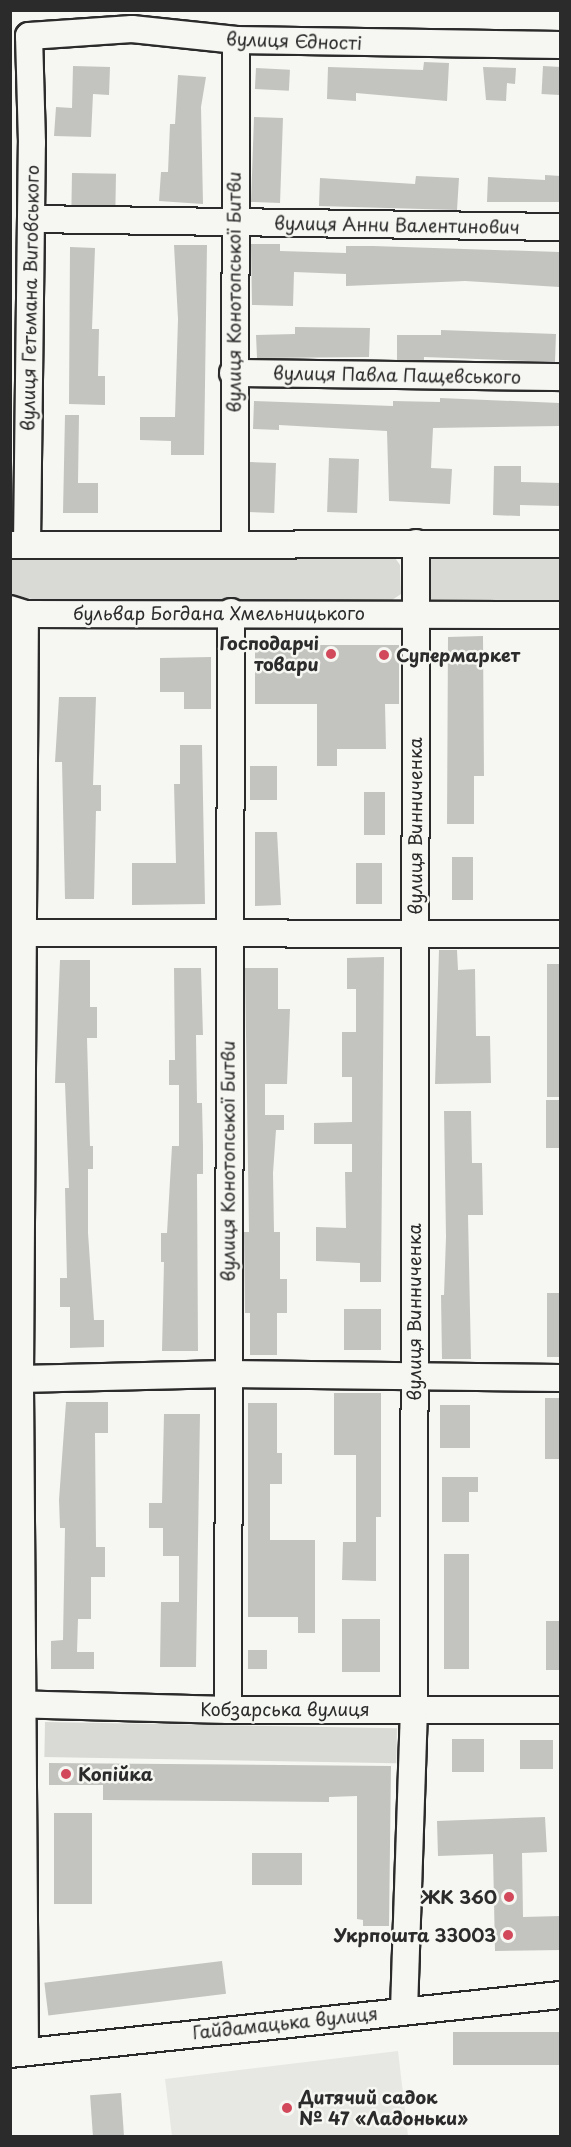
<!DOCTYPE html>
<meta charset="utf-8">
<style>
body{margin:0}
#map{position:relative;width:571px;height:2147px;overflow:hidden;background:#f6f6f2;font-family:"Playpen Sans",sans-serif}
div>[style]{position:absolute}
.built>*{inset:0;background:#e7e7e3}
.green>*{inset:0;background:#d9d9d5;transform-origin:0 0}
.building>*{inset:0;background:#c3c3c0;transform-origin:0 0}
.roads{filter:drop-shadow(2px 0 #2b2b2b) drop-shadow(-2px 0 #2b2b2b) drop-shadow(0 2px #2b2b2b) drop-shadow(0 -2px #2b2b2b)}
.minor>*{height:26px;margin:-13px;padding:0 13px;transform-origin:13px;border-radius:13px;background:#f6f6f2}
.dots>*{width:16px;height:16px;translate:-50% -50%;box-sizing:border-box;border:3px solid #f6f6f2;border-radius:50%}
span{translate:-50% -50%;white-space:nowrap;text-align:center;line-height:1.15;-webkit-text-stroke:5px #f6f6f2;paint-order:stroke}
.street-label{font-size:18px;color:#2b2b2b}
.poi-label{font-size:18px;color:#2b2b2b;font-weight:700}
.right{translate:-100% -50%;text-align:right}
.left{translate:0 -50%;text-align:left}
.frame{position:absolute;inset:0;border:12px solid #2b2b2b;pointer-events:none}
</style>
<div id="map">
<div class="built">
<div style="clip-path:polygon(398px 2051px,408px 2136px,172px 2136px,165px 2079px)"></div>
</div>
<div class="green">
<div style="left:427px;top:553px;width:133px;height:50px"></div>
<div style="clip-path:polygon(35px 555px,393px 555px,400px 565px,401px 594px,392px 600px,43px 601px,11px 595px,10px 558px)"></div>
<div style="left:45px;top:1722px;width:352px;height:35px;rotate:1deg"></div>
</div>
<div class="building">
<div style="clip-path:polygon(424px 62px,449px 63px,447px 101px,356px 93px,356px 101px,327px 99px,328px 67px,423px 70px)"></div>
<div style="clip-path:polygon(73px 66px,110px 67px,109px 95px,93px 94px,91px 137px,54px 136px,56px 107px,72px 108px)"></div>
<div style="left:543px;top:66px;width:18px;height:28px;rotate:3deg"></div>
<div style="clip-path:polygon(483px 67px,516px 68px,515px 84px,507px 83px,506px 101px,486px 100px)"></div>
<div style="left:256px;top:68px;width:34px;height:21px;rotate:3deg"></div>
<div style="clip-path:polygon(178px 75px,206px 77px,201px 107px,203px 204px,159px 201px,161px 172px,168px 172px,170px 124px,175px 124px)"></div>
<div style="left:254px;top:117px;width:29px;height:85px;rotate:2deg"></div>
<div style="left:72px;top:173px;width:44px;height:32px;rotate:1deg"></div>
<div style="clip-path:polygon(545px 175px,561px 176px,561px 202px,487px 202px,488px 177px,545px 180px)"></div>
<div style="clip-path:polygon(416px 176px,459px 178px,457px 210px,319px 206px,320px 178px,415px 184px)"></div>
<div style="clip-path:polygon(251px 244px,280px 244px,280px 251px,346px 253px,346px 246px,373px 246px,559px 252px,559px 287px,465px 281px,346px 286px,346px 274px,294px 272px,293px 306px,252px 305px)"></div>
<div style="clip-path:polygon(174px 245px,207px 245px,204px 455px,171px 455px,171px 441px,140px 440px,140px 417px,175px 417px,178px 319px)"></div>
<div style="clip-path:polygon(70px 247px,95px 248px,92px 329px,99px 329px,98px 376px,105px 376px,105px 405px,69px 404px)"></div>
<div style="clip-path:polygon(295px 327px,370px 328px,369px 357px,257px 358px,256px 335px,295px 334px)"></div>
<div style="clip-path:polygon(441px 330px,556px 334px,555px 362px,424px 357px,424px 360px,397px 360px,397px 335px,441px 335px)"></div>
<div style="clip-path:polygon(440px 398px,559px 403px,559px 426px,433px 428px,431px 468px,452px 469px,450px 504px,389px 501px,387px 431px,279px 425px,279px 430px,253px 429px,254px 401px,393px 406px,393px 401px,440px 402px)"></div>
<div style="clip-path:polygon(65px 415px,79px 415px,78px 483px,98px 483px,98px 513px,63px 513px)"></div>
<div style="left:329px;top:458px;width:30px;height:54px;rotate:2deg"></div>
<div style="left:250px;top:462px;width:26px;height:50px;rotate:2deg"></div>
<div style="clip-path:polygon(494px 466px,521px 466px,521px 482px,561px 483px,561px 506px,520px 505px,520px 516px,493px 515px)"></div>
<div style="clip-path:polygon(483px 636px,484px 776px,474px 776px,474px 824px,447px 824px,448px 637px)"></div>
<div style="clip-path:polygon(255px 645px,399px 645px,399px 704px,385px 704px,386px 749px,337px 749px,337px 766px,317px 766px,317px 704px,255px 704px)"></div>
<div style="clip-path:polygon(211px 657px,211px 709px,184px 709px,184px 692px,160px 692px,160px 658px)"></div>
<div style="clip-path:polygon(59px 697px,96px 697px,93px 785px,101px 785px,101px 811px,96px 811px,94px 899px,65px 899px,62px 762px,55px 762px)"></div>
<div style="clip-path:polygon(180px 745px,202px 745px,205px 904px,132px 905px,132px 863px,176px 863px,174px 784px,180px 784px)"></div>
<div style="left:250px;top:766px;width:27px;height:34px"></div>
<div style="left:364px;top:792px;width:21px;height:43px"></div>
<div style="clip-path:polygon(255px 832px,277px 832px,281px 905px,255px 906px)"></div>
<div style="left:452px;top:857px;width:21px;height:43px"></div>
<div style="left:356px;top:863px;width:26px;height:41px"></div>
<div style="clip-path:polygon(439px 950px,457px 950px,458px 970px,475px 969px,476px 1036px,490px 1036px,491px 1083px,435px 1084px)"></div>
<div style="clip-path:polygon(384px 957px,381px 1282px,360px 1282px,360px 1263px,316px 1261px,316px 1227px,346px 1228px,345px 1172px,352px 1172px,352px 1144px,314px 1144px,314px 1123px,352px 1122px,352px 1077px,342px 1077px,342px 1032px,356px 1032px,356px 989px,347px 989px,347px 958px)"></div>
<div style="clip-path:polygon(60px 960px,90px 960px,90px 1007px,97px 1007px,97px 1038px,87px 1038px,90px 1146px,93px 1146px,93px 1169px,88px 1169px,88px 1233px,94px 1320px,104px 1320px,104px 1347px,70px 1348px,70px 1307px,60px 1307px,60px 1278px,67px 1278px,65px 1188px,69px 1188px,65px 1083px,55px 1083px)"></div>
<div style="left:547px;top:964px;width:14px;height:133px"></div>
<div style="clip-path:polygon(174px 968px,201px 968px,203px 1035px,196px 1035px,197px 1103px,202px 1103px,203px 1146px,203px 1174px,197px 1174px,198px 1351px,162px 1351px,164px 1262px,161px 1262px,161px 1233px,167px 1233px,172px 1146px,179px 1146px,179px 1085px,169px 1085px,169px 1060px,175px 1060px)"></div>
<div style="clip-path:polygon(245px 968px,278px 968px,278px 1009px,290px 1009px,287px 1084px,265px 1084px,265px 1115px,284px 1115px,284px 1130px,276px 1130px,273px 1173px,274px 1232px,280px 1232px,280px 1279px,287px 1279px,287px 1313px,277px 1313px,277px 1355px,250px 1355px,250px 1313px,245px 1313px,244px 1232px,249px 1232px)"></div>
<div style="left:546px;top:1100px;width:15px;height:48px"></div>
<div style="clip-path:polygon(444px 1111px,471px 1111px,472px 1163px,482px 1163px,483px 1215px,468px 1215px,471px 1359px,442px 1359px,441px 1295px,444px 1295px,446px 1237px)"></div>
<div style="left:547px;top:1293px;width:14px;height:64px"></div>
<div style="left:344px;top:1309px;width:37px;height:41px"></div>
<div style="clip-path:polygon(334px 1393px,381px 1393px,381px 1517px,376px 1517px,376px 1581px,342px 1580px,343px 1542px,356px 1542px,356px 1455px,334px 1455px)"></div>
<div style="left:545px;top:1398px;width:16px;height:61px"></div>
<div style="clip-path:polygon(66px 1402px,108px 1402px,108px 1433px,95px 1433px,96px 1547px,105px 1547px,105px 1577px,91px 1577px,91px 1619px,78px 1619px,77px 1652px,94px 1652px,94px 1669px,51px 1669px,51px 1641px,63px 1640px,65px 1528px,60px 1528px,59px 1500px)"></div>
<div style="clip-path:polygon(248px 1403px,277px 1403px,277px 1453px,282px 1453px,282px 1484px,270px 1484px,270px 1540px,315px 1540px,315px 1633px,298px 1633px,298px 1617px,248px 1617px)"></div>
<div style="left:440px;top:1405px;width:30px;height:43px"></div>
<div style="clip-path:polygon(164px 1414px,200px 1414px,196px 1667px,160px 1667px,161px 1602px,179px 1602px,179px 1556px,163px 1556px,163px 1528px,149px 1528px,149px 1503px,162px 1503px)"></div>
<div style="clip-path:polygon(442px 1477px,478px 1477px,478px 1492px,469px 1492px,469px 1522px,442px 1522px)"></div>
<div style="left:444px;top:1554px;width:25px;height:115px"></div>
<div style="left:342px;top:1619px;width:38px;height:53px"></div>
<div style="left:546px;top:1621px;width:15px;height:49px"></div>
<div style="left:248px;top:1650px;width:19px;height:19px"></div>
<div style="left:452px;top:1739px;width:32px;height:33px"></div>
<div style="left:520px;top:1740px;width:33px;height:29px"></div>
<div style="clip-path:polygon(49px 1763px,391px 1766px,389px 1926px,363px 1926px,363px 1920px,357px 1919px,357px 1796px,329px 1797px,329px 1802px,103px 1800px,103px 1785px,49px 1785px)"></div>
<div style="left:54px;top:1813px;width:38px;height:91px"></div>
<div style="clip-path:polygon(545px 1817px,547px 1852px,522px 1853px,523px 1917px,561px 1916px,561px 1950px,495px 1951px,493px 1854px,438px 1856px,437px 1821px)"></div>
<div style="left:302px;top:1853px;width:32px;height:50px;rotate:90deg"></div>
<div style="left:222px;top:1961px;width:33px;height:179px;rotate:83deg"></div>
<div style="left:561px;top:2032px;width:33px;height:108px;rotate:90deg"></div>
<div style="left:121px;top:2093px;width:43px;height:31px;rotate:86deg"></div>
</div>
<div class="roads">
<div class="minor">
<div style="left:31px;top:219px;width:529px;rotate:0.87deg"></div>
<div style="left:233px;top:373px;width:327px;rotate:0.7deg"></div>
<div style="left:27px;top:544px;width:401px;rotate:-89.3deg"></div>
<div style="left:32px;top:143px;width:107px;rotate:-91.6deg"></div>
<div style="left:29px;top:36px;width:103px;rotate:-3.9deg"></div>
<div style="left:132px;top:29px;width:105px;rotate:6deg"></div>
<div style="left:236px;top:40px;width:324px;rotate:0.9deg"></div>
<div style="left:235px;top:544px;width:504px;rotate:-89.89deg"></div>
<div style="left:12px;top:545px;width:548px;rotate:-0.1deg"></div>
<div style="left:10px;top:609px;width:16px;rotate:18deg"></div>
<div style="left:25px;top:614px;width:535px;rotate:0.11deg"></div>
<div style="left:24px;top:933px;width:536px;rotate:0.11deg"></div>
<div style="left:20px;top:1379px;width:208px;rotate:-1.4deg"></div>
<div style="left:228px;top:1374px;width:332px;rotate:0.7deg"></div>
<div style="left:10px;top:1704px;width:218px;rotate:1.6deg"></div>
<div style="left:228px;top:1710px;width:332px"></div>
<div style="left:228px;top:1710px;width:1098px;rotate:-89.84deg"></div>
<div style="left:404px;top:2010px;width:300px;rotate:-88.1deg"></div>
<div style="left:414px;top:1710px;width:1167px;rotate:-89.9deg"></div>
<div style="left:25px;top:2052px;width:673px;rotate:-90.43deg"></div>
<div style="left:20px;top:1379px;width:765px;rotate:-89.63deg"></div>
<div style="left:10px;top:2054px;width:553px;rotate:-6.12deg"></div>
</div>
</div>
<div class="dots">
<div style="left:331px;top:654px;background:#d1495b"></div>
<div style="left:384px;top:655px;background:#d1495b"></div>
<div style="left:66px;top:1774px;background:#d1495b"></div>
<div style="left:509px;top:1897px;background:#d1495b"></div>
<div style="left:508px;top:1935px;background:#d1495b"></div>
<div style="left:287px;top:2108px;background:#d1495b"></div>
</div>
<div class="street-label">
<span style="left:294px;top:41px;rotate:2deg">вулиця Єдності</span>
<span style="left:397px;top:225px;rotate:1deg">вулиця Анни Валентинович</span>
<span style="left:234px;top:292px;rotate:-90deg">вулиця Конотопської Битви</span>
<span style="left:30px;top:298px;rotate:-89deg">вулиця Гетьмана Виговського</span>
<span style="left:397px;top:375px;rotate:1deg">вулиця Павла Пащевського</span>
<span style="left:219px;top:613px">бульвар Богдана Хмельницького</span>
<span style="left:415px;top:826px;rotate:-90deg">вулиця Винниченка</span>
<span style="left:228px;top:1161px;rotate:-90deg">вулиця Конотопської Битви</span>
<span style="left:414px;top:1312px;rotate:-90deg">вулиця Винниченка</span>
<span style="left:285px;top:1709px">Кобзарська вулиця</span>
<span style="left:285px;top:2023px;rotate:-6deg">Гайдамацька вулиця</span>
</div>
<div class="poi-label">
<span class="right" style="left:319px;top:654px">Господарчі<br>товари</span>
<span class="left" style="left:396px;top:655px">Супермаркет</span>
<span class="left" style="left:78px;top:1774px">Копійка</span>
<span class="right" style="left:497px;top:1897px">ЖК 360</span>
<span class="right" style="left:496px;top:1935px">Укрпошта 33003</span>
<span class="left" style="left:299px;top:2108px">Дитячий садок<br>№ 47 «Ладоньки»</span>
</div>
<div class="frame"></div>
</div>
